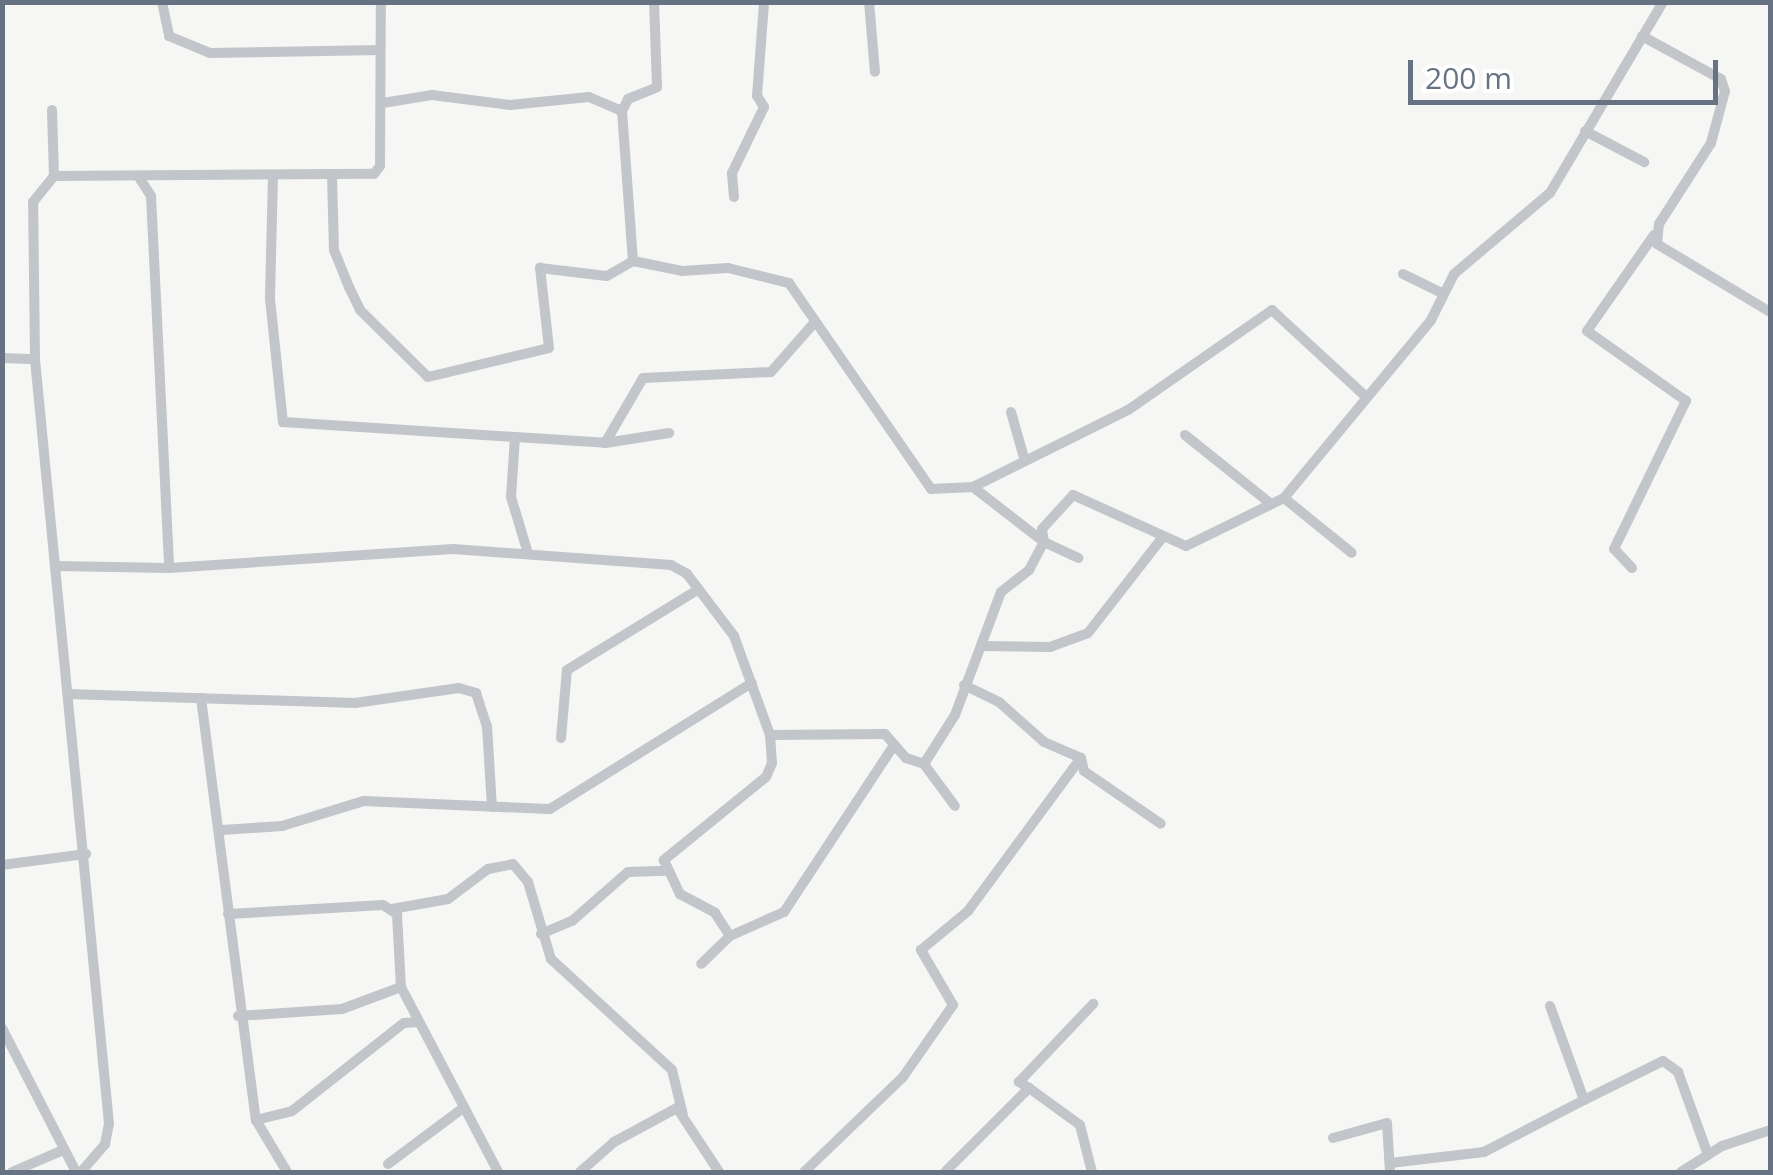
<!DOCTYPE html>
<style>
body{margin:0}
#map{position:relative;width:1773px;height:1175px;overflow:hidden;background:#f6f7f4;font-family:"Open Sans",sans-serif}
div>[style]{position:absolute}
.minor>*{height:10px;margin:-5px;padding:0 5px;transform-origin:5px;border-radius:5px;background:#c2c5c9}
span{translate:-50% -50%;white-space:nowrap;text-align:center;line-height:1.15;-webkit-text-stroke:10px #fff;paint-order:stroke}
.frame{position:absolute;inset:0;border:5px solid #677383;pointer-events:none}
.scale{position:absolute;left:1408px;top:60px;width:310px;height:45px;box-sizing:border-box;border:5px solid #677383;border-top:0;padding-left:12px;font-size:30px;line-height:35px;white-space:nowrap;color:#677383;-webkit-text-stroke:8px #fff;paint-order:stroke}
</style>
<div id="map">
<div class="minor">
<div style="left:162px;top:2px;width:35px;rotate:78deg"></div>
<div style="left:169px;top:36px;width:44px;rotate:22.5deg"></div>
<div style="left:210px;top:53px;width:170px;rotate:-1deg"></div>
<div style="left:869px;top:2px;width:70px;rotate:85.1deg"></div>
<div style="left:1642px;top:36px;width:90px;rotate:28.6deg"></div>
<div style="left:1721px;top:79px;width:13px;rotate:72deg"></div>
<div style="left:1725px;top:91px;width:54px;rotate:105.1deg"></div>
<div style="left:1711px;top:143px;width:96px;rotate:122.7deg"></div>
<div style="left:1659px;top:224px;width:20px;rotate:96deg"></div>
<div style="left:1657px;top:244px;width:132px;rotate:31deg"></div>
<div style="left:383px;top:103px;width:50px;rotate:-9.3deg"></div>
<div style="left:432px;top:95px;width:79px;rotate:7.3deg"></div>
<div style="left:510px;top:105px;width:79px;rotate:-5.8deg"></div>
<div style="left:589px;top:97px;width:36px;rotate:23deg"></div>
<div style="left:52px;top:110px;width:66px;rotate:88.3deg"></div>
<div style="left:1585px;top:131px;width:67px;rotate:27.7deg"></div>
<div style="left:273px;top:175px;width:124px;rotate:91.4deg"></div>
<div style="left:270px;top:299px;width:124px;rotate:84deg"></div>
<div style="left:283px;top:422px;width:323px;rotate:3.7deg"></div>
<div style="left:605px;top:443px;width:65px;rotate:-8.9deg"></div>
<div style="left:332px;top:175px;width:75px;rotate:88.5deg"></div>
<div style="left:334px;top:250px;width:40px;rotate:68deg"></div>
<div style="left:349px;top:287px;width:25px;rotate:64deg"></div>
<div style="left:360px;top:310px;width:95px;rotate:44.6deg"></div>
<div style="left:428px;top:377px;width:124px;rotate:-13.5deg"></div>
<div style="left:549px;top:348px;width:81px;rotate:-96.4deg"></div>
<div style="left:540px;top:268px;width:67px;rotate:6.8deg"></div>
<div style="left:607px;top:276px;width:30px;rotate:-30deg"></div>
<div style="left:140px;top:179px;width:20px;rotate:57deg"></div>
<div style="left:151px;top:196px;width:372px;rotate:87.2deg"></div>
<div style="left:734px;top:197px;width:24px;rotate:-95deg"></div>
<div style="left:732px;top:173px;width:73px;rotate:-64.1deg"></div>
<div style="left:764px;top:107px;width:13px;rotate:-122deg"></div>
<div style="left:757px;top:96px;width:94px;rotate:-85.7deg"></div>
<div style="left:633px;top:261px;width:50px;rotate:11.5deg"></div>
<div style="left:682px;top:271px;width:46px;rotate:-3.7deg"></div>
<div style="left:728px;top:268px;width:63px;rotate:13.8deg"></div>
<div style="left:789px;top:283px;width:250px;rotate:55.4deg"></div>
<div style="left:931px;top:489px;width:42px;rotate:-2.7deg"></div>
<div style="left:633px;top:261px;width:150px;rotate:-94.2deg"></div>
<div style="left:622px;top:111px;width:13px;rotate:-63deg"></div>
<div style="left:628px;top:99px;width:31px;rotate:-22deg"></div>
<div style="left:657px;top:87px;width:85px;rotate:-92deg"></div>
<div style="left:1403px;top:274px;width:41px;rotate:25.9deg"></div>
<div style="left:2px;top:358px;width:33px;rotate:2deg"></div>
<div style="left:1364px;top:395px;width:125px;rotate:-137.3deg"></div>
<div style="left:1272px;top:310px;width:175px;rotate:145.2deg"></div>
<div style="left:1128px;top:410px;width:173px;rotate:153.6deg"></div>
<div style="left:973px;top:487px;width:90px;rotate:37.8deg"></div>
<div style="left:1044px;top:542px;width:13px;rotate:-99deg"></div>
<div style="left:1042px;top:529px;width:46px;rotate:-47.6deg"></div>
<div style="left:1073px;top:495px;width:124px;rotate:24.3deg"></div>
<div style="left:1186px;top:546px;width:109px;rotate:-26.1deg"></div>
<div style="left:1284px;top:498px;width:231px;rotate:-50.4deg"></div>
<div style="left:1431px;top:320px;width:51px;rotate:-63.4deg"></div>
<div style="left:1454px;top:274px;width:126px;rotate:-40.2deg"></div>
<div style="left:1550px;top:193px;width:222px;rotate:-59.4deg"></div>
<div style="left:1011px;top:412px;width:48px;rotate:74.2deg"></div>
<div style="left:1185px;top:435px;width:110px;rotate:38.7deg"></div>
<div style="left:515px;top:437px;width:60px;rotate:93.8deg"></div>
<div style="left:511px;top:497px;width:55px;rotate:73.2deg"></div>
<div style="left:605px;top:443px;width:75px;rotate:-59.7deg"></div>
<div style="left:643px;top:378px;width:128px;rotate:-2.7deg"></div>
<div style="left:771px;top:372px;width:67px;rotate:-48.7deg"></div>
<div style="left:1284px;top:498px;width:87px;rotate:39deg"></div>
<div style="left:56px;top:566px;width:113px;rotate:1deg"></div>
<div style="left:169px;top:568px;width:285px;rotate:-3.8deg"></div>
<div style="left:453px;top:549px;width:219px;rotate:4.2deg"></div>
<div style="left:671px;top:565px;width:18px;rotate:29deg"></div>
<div style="left:687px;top:574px;width:78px;rotate:52.8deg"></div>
<div style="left:734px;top:636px;width:105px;rotate:70deg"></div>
<div style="left:770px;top:735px;width:28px;rotate:86deg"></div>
<div style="left:772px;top:763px;width:15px;rotate:113deg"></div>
<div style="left:766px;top:777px;width:132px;rotate:140.9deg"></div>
<div style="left:664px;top:860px;width:38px;rotate:65deg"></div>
<div style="left:680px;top:894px;width:40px;rotate:28deg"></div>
<div style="left:715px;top:913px;width:27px;rotate:57deg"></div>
<div style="left:730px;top:936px;width:40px;rotate:136deg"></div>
<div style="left:1632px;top:568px;width:26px;rotate:-133deg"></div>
<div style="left:1614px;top:549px;width:165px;rotate:-64.1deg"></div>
<div style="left:1686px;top:401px;width:121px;rotate:-144.7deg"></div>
<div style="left:1587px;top:331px;width:117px;rotate:-55.1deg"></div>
<div style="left:983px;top:646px;width:67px;rotate:0.9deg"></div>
<div style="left:1050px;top:647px;width:40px;rotate:-20.2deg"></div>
<div style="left:1088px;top:633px;width:120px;rotate:-52.1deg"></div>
<div style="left:964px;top:685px;width:39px;rotate:26deg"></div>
<div style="left:999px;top:702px;width:60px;rotate:41.6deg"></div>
<div style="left:1044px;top:742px;width:40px;rotate:23.4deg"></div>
<div style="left:1081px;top:758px;width:13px;rotate:77deg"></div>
<div style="left:1084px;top:771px;width:93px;rotate:34.5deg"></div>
<div style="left:68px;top:694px;width:287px;rotate:1.8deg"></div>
<div style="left:355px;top:703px;width:105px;rotate:-8.2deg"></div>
<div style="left:459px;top:688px;width:18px;rotate:16deg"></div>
<div style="left:476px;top:693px;width:35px;rotate:72deg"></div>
<div style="left:487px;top:726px;width:81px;rotate:86.5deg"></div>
<div style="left:201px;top:698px;width:426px;rotate:82.6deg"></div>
<div style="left:256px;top:1120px;width:37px;rotate:-14deg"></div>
<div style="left:292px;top:1111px;width:142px;rotate:-38.2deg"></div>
<div style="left:404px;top:1023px;width:14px;rotate:-4deg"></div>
<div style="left:770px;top:735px;width:115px;rotate:-0.5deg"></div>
<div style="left:885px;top:734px;width:32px;rotate:49deg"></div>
<div style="left:906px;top:758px;width:19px;rotate:18deg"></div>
<div style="left:924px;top:764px;width:58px;rotate:-57.7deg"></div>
<div style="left:955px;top:715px;width:131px;rotate:-69.5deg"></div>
<div style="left:1001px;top:592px;width:36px;rotate:-38deg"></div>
<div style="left:1029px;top:570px;width:32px;rotate:-62deg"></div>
<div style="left:1044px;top:542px;width:38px;rotate:25deg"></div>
<div style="left:561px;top:738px;width:68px;rotate:-85deg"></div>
<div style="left:567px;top:670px;width:151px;rotate:-31.5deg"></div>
<div style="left:924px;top:764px;width:52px;rotate:53.6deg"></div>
<div style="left:222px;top:830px;width:60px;rotate:-3.8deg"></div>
<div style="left:282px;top:826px;width:86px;rotate:-17deg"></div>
<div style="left:364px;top:801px;width:186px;rotate:2.5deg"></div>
<div style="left:550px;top:809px;width:238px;rotate:-32deg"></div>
<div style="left:2px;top:865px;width:85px;rotate:-7.5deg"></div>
<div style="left:392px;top:909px;width:57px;rotate:-10.1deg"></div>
<div style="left:448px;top:899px;width:50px;rotate:-36.9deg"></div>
<div style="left:488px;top:869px;width:25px;rotate:-11deg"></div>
<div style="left:513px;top:864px;width:23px;rotate:50deg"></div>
<div style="left:528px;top:882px;width:80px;rotate:73.4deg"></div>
<div style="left:551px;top:959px;width:164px;rotate:42.5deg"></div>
<div style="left:672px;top:1070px;width:46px;rotate:76.3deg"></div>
<div style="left:228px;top:914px;width:155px;rotate:-3.3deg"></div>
<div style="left:383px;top:905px;width:17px;rotate:33deg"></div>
<div style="left:397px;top:914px;width:73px;rotate:86.9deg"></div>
<div style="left:401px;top:987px;width:209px;rotate:62.3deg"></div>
<div style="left:541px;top:934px;width:34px;rotate:-23deg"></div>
<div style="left:572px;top:921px;width:74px;rotate:-41.2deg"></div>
<div style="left:628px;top:872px;width:37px;rotate:-2deg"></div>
<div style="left:730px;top:936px;width:59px;rotate:-24deg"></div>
<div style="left:784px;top:912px;width:198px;rotate:-56.6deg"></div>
<div style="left:1550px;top:1006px;width:100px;rotate:70.1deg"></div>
<div style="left:1584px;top:1100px;width:88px;rotate:-26.3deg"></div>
<div style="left:1663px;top:1061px;width:19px;rotate:36deg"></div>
<div style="left:1678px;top:1072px;width:88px;rotate:70.1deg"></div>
<div style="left:238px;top:1016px;width:104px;rotate:-3.9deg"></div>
<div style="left:342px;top:1009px;width:63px;rotate:-20.4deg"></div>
<div style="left:2px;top:1028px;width:162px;rotate:62.8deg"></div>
<div style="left:1029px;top:1088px;width:12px;rotate:-149deg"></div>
<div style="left:1019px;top:1082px;width:108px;rotate:-46.5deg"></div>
<div style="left:256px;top:1120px;width:61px;rotate:59.2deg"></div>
<div style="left:1333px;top:1138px;width:56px;rotate:-15.5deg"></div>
<div style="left:1387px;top:1123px;width:49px;rotate:86.5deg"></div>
<div style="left:1390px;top:1163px;width:95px;rotate:-6.7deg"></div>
<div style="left:1484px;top:1152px;width:113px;rotate:-27.5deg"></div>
<div style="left:388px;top:1164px;width:89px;rotate:-36.7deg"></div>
<div style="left:12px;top:1172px;width:53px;rotate:-23.2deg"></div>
<div style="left:81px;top:1172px;width:37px;rotate:-49deg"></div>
<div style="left:105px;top:1144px;width:20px;rotate:-79deg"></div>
<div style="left:109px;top:1124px;width:769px;rotate:-95.53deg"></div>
<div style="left:35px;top:359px;width:157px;rotate:-90.7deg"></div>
<div style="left:33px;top:202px;width:33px;rotate:-51deg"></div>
<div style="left:54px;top:176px;width:320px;rotate:-0.4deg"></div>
<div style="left:374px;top:174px;width:10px;rotate:-53deg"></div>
<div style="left:380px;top:166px;width:164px;rotate:-89.7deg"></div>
<div style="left:580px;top:1172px;width:45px;rotate:-41.4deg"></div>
<div style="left:614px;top:1142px;width:72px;rotate:-28.4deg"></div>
<div style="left:677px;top:1108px;width:77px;rotate:56.7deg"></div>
<div style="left:804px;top:1172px;width:137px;rotate:-43.8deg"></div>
<div style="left:903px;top:1077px;width:88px;rotate:-55.2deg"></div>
<div style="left:953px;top:1005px;width:64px;rotate:-120.2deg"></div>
<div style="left:921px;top:950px;width:61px;rotate:-39.7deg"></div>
<div style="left:968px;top:911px;width:190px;rotate:-53.6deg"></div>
<div style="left:945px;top:1172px;width:119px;rotate:-45deg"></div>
<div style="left:1029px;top:1088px;width:63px;rotate:36deg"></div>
<div style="left:1080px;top:1125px;width:49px;rotate:75.7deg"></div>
<div style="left:1681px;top:1172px;width:49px;rotate:-32.4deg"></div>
<div style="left:1722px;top:1146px;width:51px;rotate:-18.4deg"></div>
</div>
<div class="frame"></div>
<div class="scale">200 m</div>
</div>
